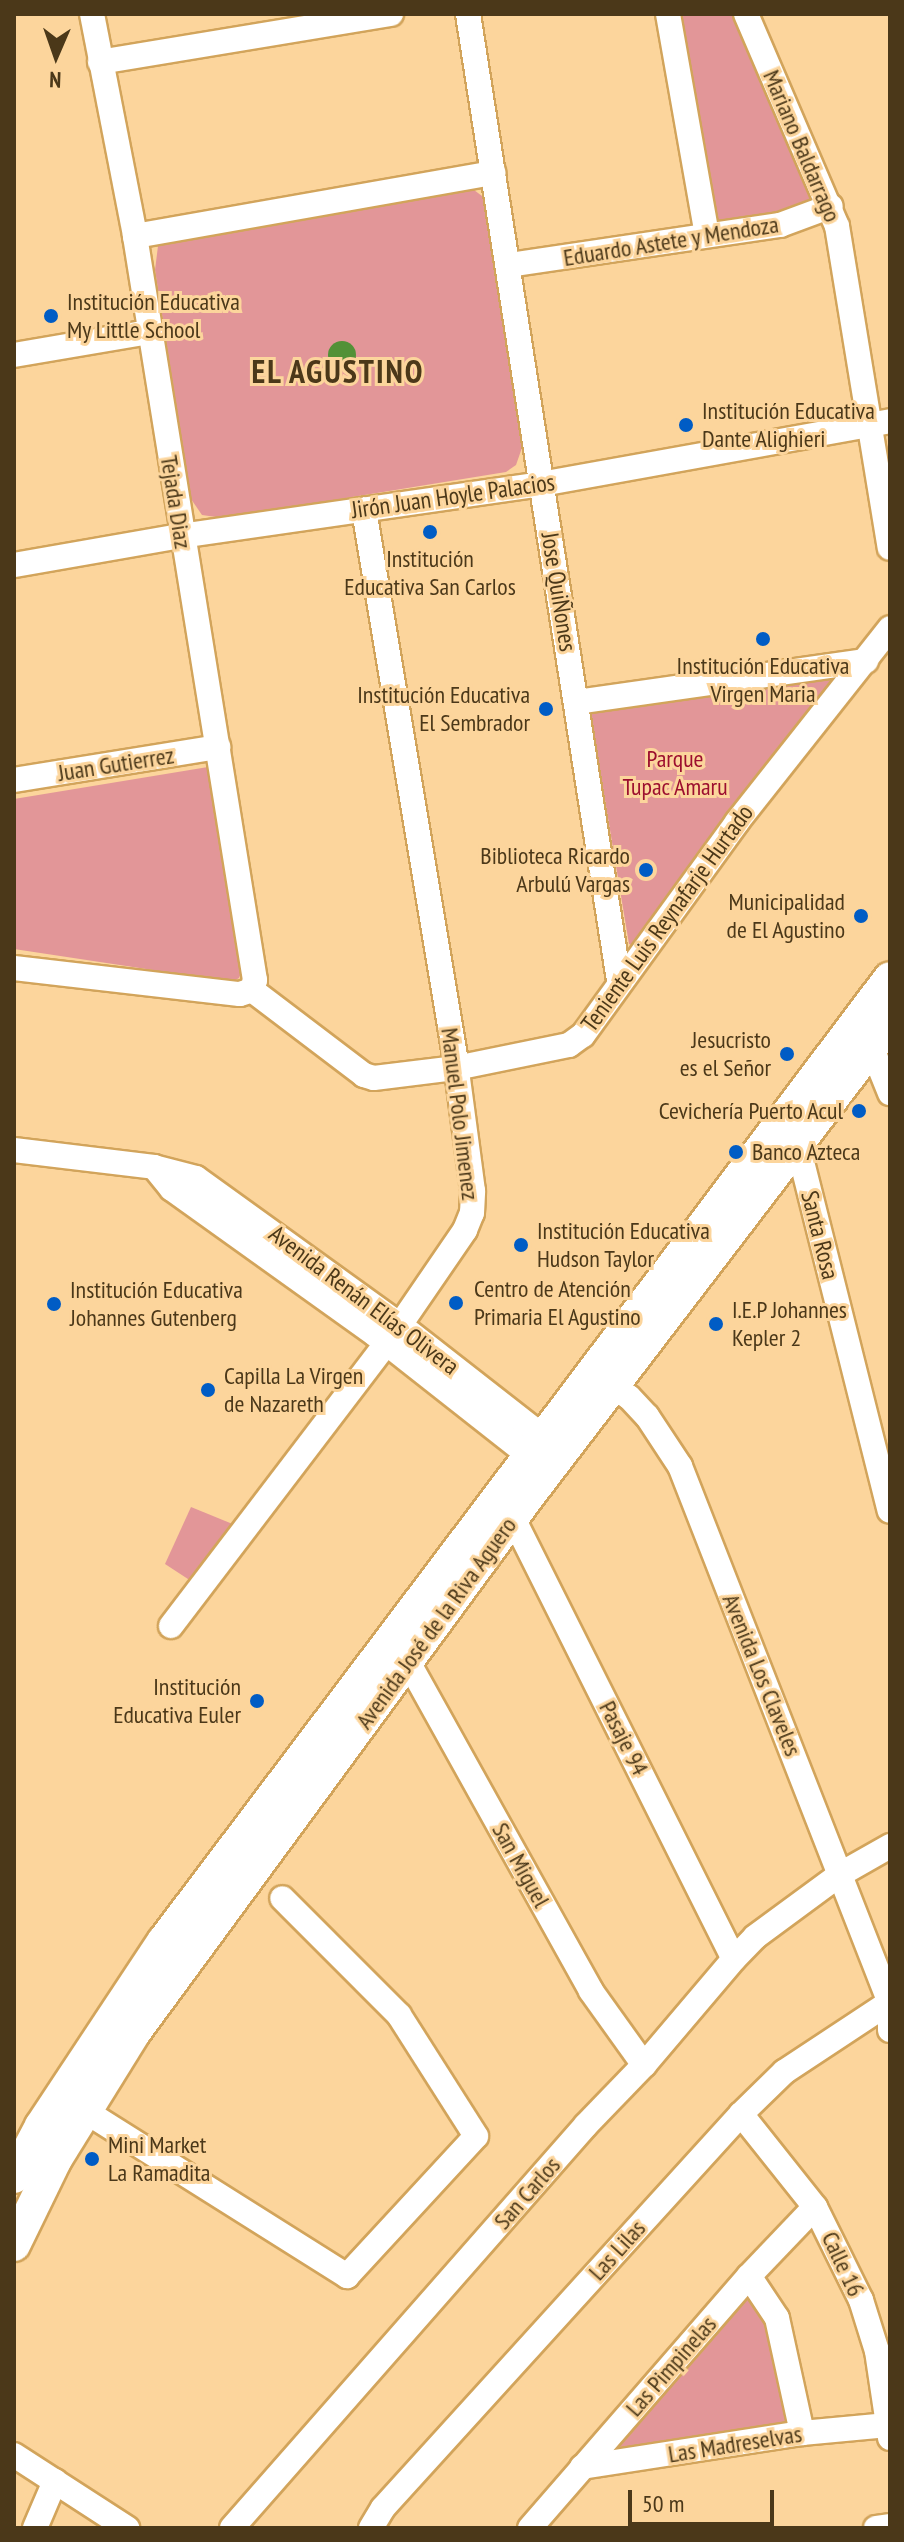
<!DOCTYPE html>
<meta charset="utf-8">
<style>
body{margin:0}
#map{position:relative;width:904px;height:2542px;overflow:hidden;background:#fcd59c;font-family:"PT Sans Narrow",sans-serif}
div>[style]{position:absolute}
.green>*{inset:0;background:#e29698}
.water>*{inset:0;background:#529137}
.round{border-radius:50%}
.roads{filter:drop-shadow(2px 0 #d2a45b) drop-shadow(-2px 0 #d2a45b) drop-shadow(0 2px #d2a45b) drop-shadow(0 -2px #d2a45b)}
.minor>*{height:24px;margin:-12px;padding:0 12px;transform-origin:12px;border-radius:12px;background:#fff}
.major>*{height:32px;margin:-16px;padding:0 16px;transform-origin:16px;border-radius:16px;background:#fff}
.dots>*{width:22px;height:22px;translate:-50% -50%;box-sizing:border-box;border:4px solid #fcd59c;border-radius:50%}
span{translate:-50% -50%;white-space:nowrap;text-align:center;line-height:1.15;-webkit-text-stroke:6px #fcd59c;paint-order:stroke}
.street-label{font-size:24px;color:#4b3819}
.poi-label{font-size:24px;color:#4b3819}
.left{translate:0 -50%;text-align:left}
.right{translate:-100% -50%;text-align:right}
.park-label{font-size:24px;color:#9c0f2f}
.district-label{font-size:32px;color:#4b3819;font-weight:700;letter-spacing:2px}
.frame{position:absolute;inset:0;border:16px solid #4b3819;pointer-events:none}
.north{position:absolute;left:16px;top:16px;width:80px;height:80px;-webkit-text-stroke:6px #fcd59c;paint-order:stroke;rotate:182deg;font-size:22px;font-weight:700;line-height:32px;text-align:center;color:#4b3819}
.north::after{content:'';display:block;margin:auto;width:28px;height:36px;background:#4b3819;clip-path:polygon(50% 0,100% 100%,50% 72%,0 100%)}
.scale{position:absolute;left:628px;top:2490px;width:146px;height:36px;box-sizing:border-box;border:4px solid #4b3819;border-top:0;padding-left:10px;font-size:24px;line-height:28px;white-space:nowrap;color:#4b3819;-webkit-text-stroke:6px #fcd59c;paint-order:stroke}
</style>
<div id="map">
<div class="green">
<div style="clip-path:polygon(682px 14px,732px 14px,809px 180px,810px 199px,804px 211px,718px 228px)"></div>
<div style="clip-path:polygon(470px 187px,486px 199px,524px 442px,516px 465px,506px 472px,223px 518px,202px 515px,191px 499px,155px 270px,158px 246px,162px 241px)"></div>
<div style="clip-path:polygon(829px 673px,834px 687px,634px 946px,629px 944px,590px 710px)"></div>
<div style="clip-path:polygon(208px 767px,242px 971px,239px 978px,232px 982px,14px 949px,14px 799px)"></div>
<div style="clip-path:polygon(191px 1507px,235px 1525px,191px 1581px,165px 1564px)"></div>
<div style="clip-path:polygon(750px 2295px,770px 2330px,792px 2425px,609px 2452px)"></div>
</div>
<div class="water">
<div class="round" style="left:328px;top:341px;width:28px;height:28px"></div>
</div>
<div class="roads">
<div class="minor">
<div style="left:92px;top:14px;width:226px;rotate:79deg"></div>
<div style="left:135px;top:236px;width:754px;rotate:80.84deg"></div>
<div style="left:255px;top:980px;width:10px;rotate:107deg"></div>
<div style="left:468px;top:14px;width:979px;rotate:81.12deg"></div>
<div style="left:668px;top:14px;width:224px;rotate:80deg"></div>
<div style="left:746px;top:14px;width:231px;rotate:66.8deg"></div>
<div style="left:837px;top:226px;width:326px;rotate:80.7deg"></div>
<div style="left:100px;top:62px;width:295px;rotate:-9.4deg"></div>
<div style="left:135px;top:236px;width:364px;rotate:-10deg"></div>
<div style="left:509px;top:265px;width:274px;rotate:-8.4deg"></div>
<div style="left:780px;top:225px;width:54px;rotate:-20.4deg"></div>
<div style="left:14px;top:355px;width:136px;rotate:-9.7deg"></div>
<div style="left:14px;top:565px;width:169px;rotate:-9.9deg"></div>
<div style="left:181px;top:536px;width:364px;rotate:-8.2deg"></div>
<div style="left:541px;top:484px;width:355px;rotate:-10.2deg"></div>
<div style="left:577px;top:702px;width:292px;rotate:-8.1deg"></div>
<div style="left:14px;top:780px;width:207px;rotate:-9.2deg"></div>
<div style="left:14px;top:968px;width:227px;rotate:6.6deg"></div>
<div style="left:240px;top:994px;width:13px;rotate:-18deg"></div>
<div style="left:252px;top:990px;width:141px;rotate:37.2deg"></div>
<div style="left:364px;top:1075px;width:10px;rotate:17deg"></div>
<div style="left:374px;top:1078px;width:83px;rotate:-7deg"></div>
<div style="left:456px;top:1068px;width:115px;rotate:-11.5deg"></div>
<div style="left:569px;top:1045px;width:17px;rotate:-36deg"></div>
<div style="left:583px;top:1035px;width:263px;rotate:-54.1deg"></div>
<div style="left:737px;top:822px;width:247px;rotate:-51.7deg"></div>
<div style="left:871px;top:1046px;width:51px;rotate:68deg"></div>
<div style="left:798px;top:1146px;width:376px;rotate:75.9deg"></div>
<div style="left:14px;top:1150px;width:141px;rotate:6.9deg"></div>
<div style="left:154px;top:1167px;width:43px;rotate:14.7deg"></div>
<div style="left:196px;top:1178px;width:251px;rotate:35.8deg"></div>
<div style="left:400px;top:1325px;width:197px;rotate:38deg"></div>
<div style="left:154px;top:1167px;width:28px;rotate:51deg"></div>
<div style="left:172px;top:1189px;width:251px;rotate:35.6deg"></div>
<div style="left:376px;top:1335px;width:210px;rotate:38.2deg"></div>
<div style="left:600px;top:1377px;width:35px;rotate:35deg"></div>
<div style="left:629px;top:1397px;width:26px;rotate:47deg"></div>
<div style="left:647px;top:1416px;width:60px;rotate:56.6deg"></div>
<div style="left:680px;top:1466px;width:577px;rotate:68.64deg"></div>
<div style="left:890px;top:2003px;width:27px;rotate:90deg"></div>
<div style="left:513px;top:1518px;width:493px;rotate:63.4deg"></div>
<div style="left:171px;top:1626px;width:378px;rotate:-52.7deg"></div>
<div style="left:400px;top:1325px;width:115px;rotate:-55.6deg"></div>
<div style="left:465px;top:1230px;width:18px;rotate:-68deg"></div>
<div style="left:472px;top:1213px;width:22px;rotate:-87deg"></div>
<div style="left:473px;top:1191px;width:136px;rotate:-97.6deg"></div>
<div style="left:455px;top:1056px;width:554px;rotate:-99.46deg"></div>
<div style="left:407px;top:1660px;width:379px;rotate:60.9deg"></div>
<div style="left:591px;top:1991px;width:91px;rotate:54.4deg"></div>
<div style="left:85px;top:2111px;width:310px;rotate:32.2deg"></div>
<div style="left:347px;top:2276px;width:190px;rotate:-47.3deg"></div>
<div style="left:476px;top:2136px;width:143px;rotate:-122.5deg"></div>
<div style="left:399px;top:2015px;width:165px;rotate:-135deg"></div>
<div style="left:741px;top:2114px;width:119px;rotate:51.5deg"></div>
<div style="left:815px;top:2207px;width:104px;rotate:63.7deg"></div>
<div style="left:861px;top:2300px;width:53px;rotate:72.6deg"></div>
<div style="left:877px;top:2351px;width:88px;rotate:81.5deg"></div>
<div style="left:749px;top:2276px;width:50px;rotate:56.3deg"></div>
<div style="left:777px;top:2318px;width:118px;rotate:77.7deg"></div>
<div style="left:14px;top:2455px;width:135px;rotate:32.9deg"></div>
<div style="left:582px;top:2467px;width:223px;rotate:-8.8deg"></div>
<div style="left:802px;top:2433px;width:86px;rotate:-5.3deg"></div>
<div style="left:35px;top:2528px;width:51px;rotate:-66.9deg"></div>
<div style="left:232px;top:2528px;width:536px;rotate:-48.7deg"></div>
<div style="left:586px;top:2125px;width:83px;rotate:-46deg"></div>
<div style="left:644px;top:2065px;width:139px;rotate:-49.7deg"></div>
<div style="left:734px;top:1959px;width:30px;rotate:-46deg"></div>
<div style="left:755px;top:1937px;width:104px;rotate:-36.4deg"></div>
<div style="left:839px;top:1875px;width:59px;rotate:-29.6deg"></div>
<div style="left:371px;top:2528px;width:23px;rotate:-59deg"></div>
<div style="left:383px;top:2508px;width:532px;rotate:-47.74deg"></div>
<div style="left:741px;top:2114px;width:60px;rotate:-44.3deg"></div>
<div style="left:784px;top:2072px;width:127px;rotate:-33.4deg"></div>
<div style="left:530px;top:2528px;width:334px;rotate:-49deg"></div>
<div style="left:749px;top:2276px;width:95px;rotate:-46.3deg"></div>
<div style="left:876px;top:2528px;width:14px;rotate:-8deg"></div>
</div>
<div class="major">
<div style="left:14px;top:2177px;width:58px;rotate:-62.1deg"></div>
<div style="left:41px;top:2126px;width:221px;rotate:-56.5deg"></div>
<div style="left:163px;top:1942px;width:1207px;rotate:-52.98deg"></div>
<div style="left:14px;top:2245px;width:96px;rotate:-64deg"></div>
<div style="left:56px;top:2159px;width:148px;rotate:-58.2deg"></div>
<div style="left:134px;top:2033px;width:669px;rotate:-53.7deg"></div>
<div style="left:530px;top:1494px;width:593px;rotate:-52.61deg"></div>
</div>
</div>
<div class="dots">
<div style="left:51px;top:316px;background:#005cc5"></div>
<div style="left:686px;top:425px;background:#005cc5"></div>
<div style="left:430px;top:532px;background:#005cc5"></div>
<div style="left:763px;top:639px;background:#005cc5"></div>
<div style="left:546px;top:709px;background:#005cc5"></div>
<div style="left:646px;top:870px;background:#005cc5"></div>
<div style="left:861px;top:916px;background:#005cc5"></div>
<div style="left:787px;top:1054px;background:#005cc5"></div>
<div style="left:859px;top:1111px;background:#005cc5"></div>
<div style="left:736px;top:1152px;background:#005cc5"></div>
<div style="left:521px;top:1245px;background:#005cc5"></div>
<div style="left:456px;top:1303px;background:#005cc5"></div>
<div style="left:54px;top:1304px;background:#005cc5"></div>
<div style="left:716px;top:1324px;background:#005cc5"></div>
<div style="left:208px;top:1390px;background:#005cc5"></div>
<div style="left:257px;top:1701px;background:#005cc5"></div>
<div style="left:92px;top:2159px;background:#005cc5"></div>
</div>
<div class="street-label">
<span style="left:802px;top:146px;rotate:67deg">Mariano Baldarrago</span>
<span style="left:671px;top:241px;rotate:-9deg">Eduardo Astete y Mendoza</span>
<span style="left:453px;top:496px;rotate:-8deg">Jirón Juan Hoyle Palacios</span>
<span style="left:176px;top:502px;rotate:81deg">Tejada Diaz</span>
<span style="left:559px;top:592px;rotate:81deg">Jose QuiÑones</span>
<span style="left:116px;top:764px;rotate:-9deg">Juan Gutierrez</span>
<span style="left:667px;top:918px;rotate:-54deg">Teniente Luis Reynafarje Hurtado</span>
<span style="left:460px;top:1114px;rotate:83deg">Manuel Polo Jimenez</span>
<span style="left:820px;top:1235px;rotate:76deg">Santa Rosa</span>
<span style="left:364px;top:1300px;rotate:37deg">Avenida Renán Elías Olivera</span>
<span style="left:436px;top:1623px;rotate:-54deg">Avenida José de la Riva Aguero</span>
<span style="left:762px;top:1675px;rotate:68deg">Avenida Los Claveles</span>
<span style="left:624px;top:1738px;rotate:63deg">Pasaje 94</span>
<span style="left:521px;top:1865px;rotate:61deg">San Miguel</span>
<span style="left:527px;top:2193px;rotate:-49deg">San Carlos</span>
<span style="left:617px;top:2250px;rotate:-48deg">Las Lilas</span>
<span style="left:843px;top:2264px;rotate:65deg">Calle 16</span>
<span style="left:671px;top:2366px;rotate:-49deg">Las Pimpinelas</span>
<span style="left:735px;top:2444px;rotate:-9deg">Las Madreselvas</span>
</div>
<div class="poi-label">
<span class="left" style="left:67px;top:316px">Institución Educativa<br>My Little School</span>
<span class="left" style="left:702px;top:425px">Institución Educativa<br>Dante Alighieri</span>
<span style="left:430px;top:573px">Institución<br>Educativa San Carlos</span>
<span style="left:763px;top:680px">Institución Educativa<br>Virgen Maria</span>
<span class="right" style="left:530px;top:709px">Institución Educativa<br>El Sembrador</span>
<span class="right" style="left:630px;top:870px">Biblioteca Ricardo<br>Arbulú Vargas</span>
<span class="right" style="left:845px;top:916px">Municipalidad<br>de El Agustino</span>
<span class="right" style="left:771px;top:1054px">Jesucristo<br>es el Señor</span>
<span class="right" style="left:843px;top:1111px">Cevichería Puerto Acul</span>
<span class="left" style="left:752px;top:1152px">Banco Azteca</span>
<span class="left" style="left:537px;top:1245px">Institución Educativa<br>Hudson Taylor</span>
<span class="left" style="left:474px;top:1303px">Centro de Atención<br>Primaria El Agustino</span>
<span class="left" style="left:70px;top:1304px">Institución Educativa<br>Johannes Gutenberg</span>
<span class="left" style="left:732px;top:1324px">I.E.P Johannes<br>Kepler 2</span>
<span class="left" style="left:224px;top:1390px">Capilla La Virgen<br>de Nazareth</span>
<span class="right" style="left:241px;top:1701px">Institución<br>Educativa Euler</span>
<span class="left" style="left:108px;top:2159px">Mini Market<br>La Ramadita</span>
</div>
<div class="park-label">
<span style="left:675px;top:773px">Parque<br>Tupac Amaru</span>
</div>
<div class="district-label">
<span style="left:338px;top:371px">EL AGUSTINO</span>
</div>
<div class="frame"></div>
<div class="north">N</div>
<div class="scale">50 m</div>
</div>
